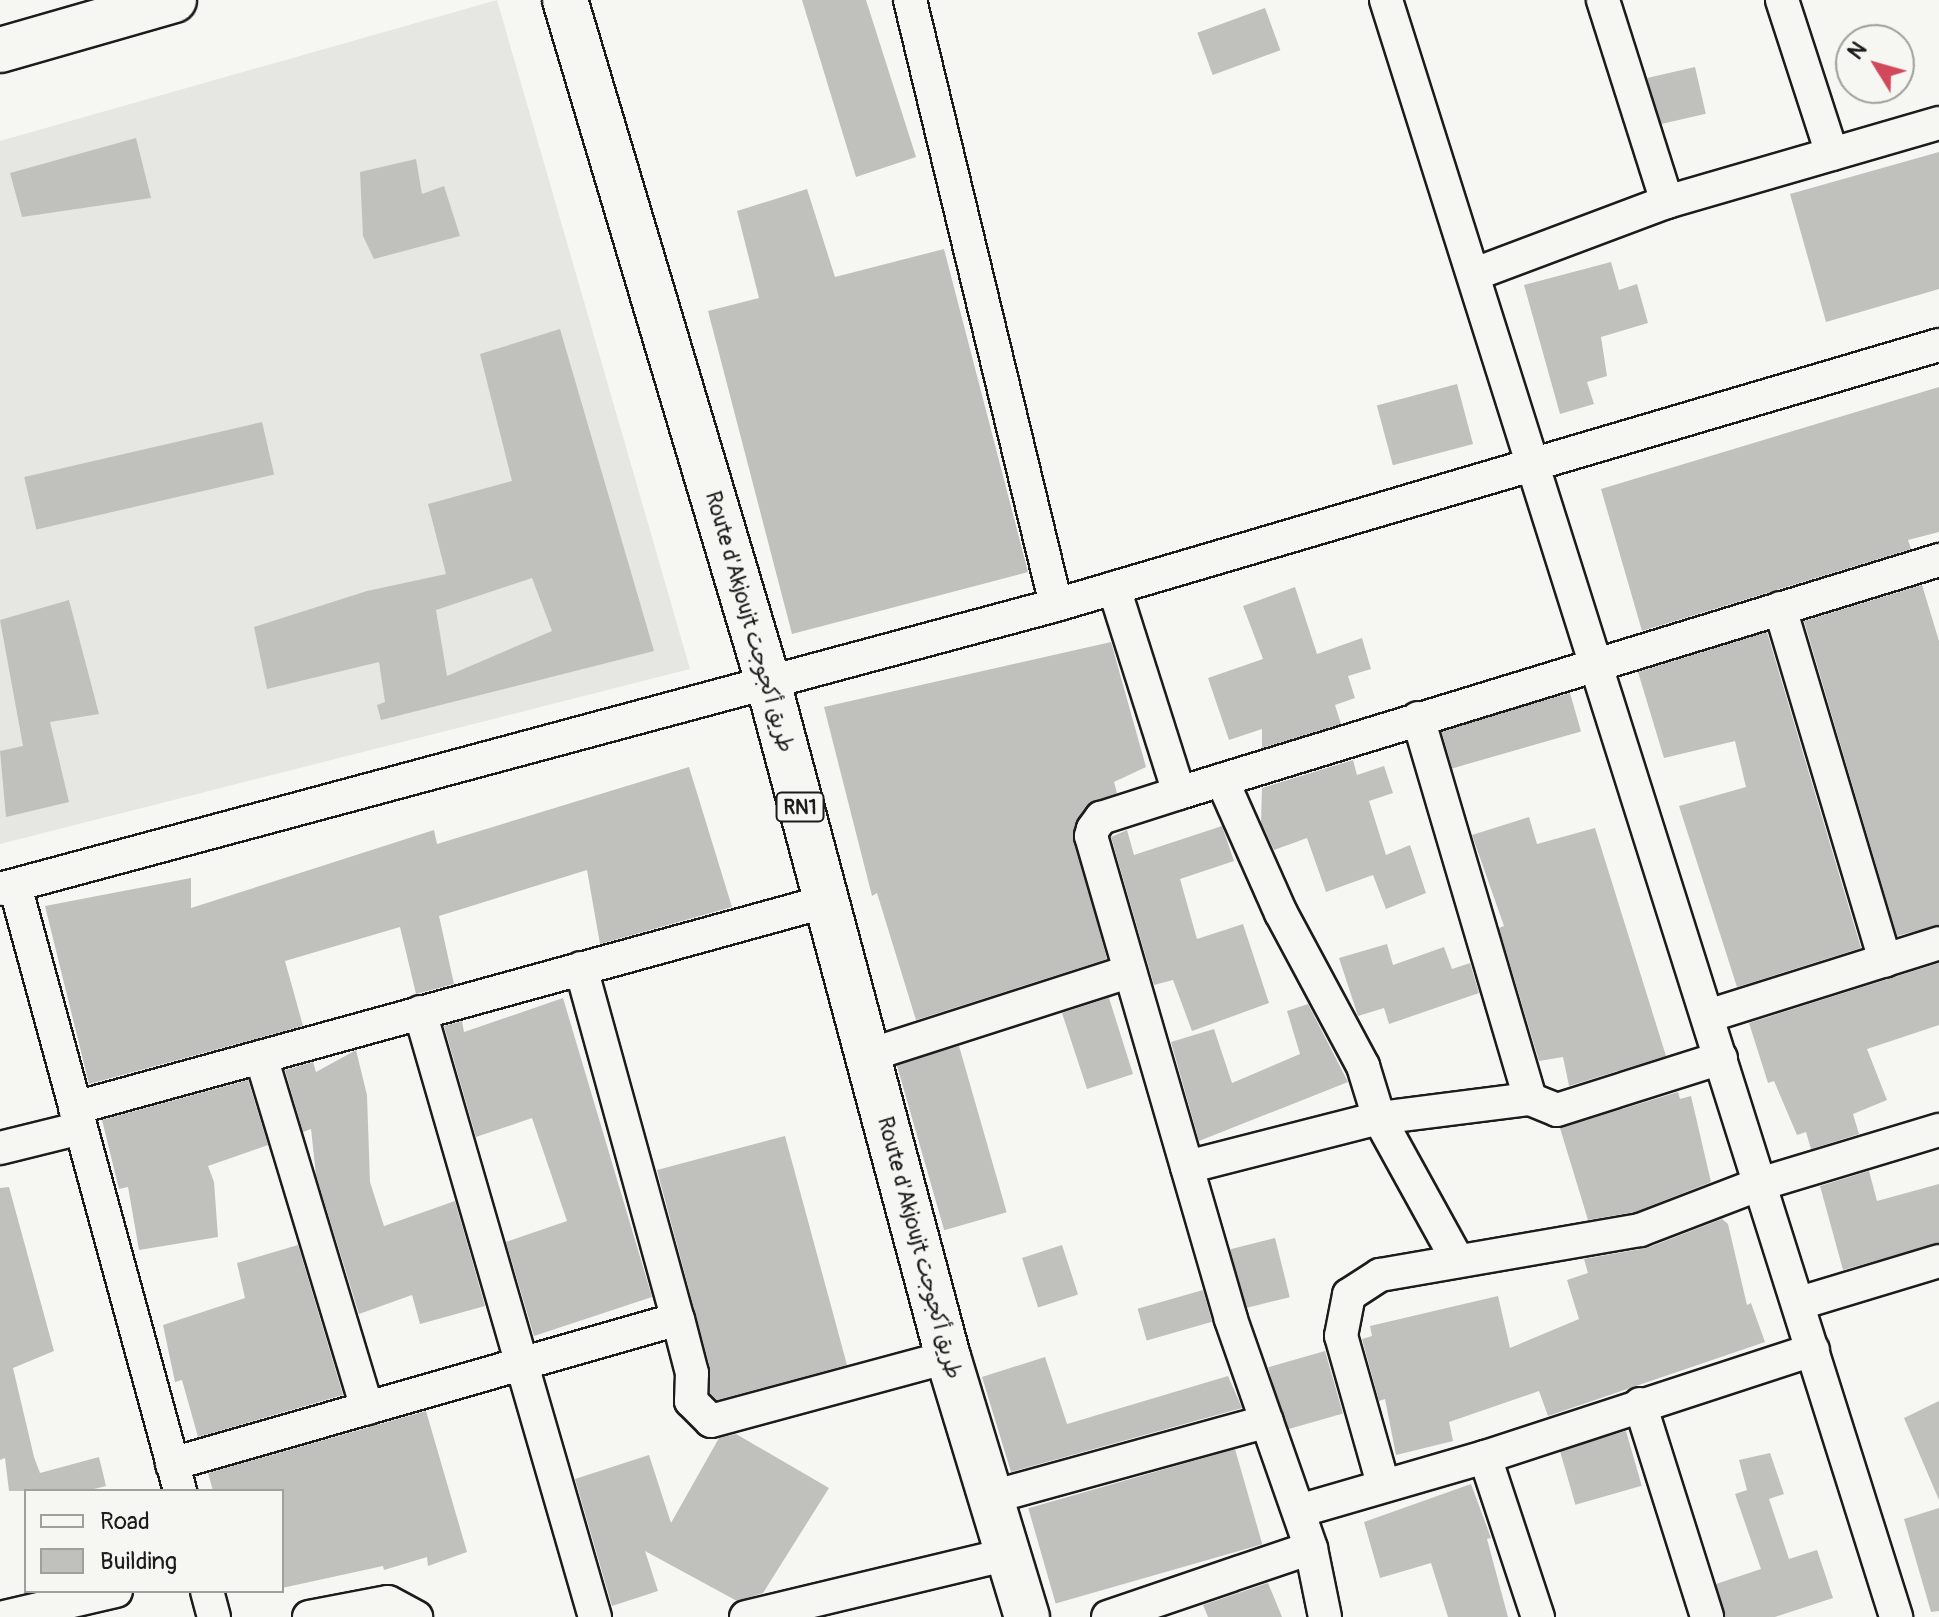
<!DOCTYPE html>
<meta charset="utf-8">
<style>
body{margin:0}
#map{position:relative;width:1939px;height:1617px;overflow:hidden;background:#f6f6f2;font-family:Pangolin,"Playpen Sans Arabic",sans-serif}
div>[style]{position:absolute}
.built>*{inset:0;background:#e6e6e2}
.building>*{inset:0;background:#c0c0bd;transform-origin:0 0}
.roads{filter:drop-shadow(2px 0 #1c1c1c) drop-shadow(-2px 0 #1c1c1c) drop-shadow(0 2px #1c1c1c) drop-shadow(0 -2px #1c1c1c)}
.street>*{height:32px;margin:-16px;padding:0 16px;transform-origin:16px;border-radius:16px;background:#f6f6f2}
.secondary>*{height:44px;margin:-22px;padding:0 22px;transform-origin:22px;border-radius:22px;background:#f6f6f2}
.highway>*{height:44px;margin:-22px;padding:0 22px;transform-origin:22px;border-radius:22px;background:#f6f6f2}
span{translate:-50% -50%;white-space:nowrap;text-align:center;line-height:1.15;-webkit-text-stroke:8px #f6f6f2;paint-order:stroke}
.shield-label span{padding:2px 6px;background:#f6f6f2;border:2px solid;border-radius:6px;-webkit-text-stroke-width:0}
.shield-label{font-size:20px;color:#1c1c1c;font-weight:700}
.street-label{font-size:22px;color:#1c1c1c}
.legend{position:absolute;left:24px;top:1489px;width:260px;height:104px;box-sizing:border-box;background:#f6f6f2;border:2px solid #9f9f9c;margin:0;padding:10px 14px;list-style:none;font-size:24px;color:#1c1c1c}
.legend li{display:flex;align-items:center;gap:16px;height:40px}
.legend b{width:40px;border:2px solid #9f9f9c}
.north{position:absolute;left:1835px;top:24px;width:80px;height:80px;box-sizing:border-box;background:#f6f6f2;border:2px solid #9f9f9c;border-radius:50%;rotate:307deg;font-size:22px;font-weight:700;line-height:32px;text-align:center;color:#1c1c1c}
.north::after{content:'';display:block;margin:auto;width:28px;height:36px;background:#d1495b;clip-path:polygon(50% 0,100% 100%,50% 72%,0 100%)}
</style>
<div id="map">
<div class="built">
<div style="clip-path:polygon(497px 0,690px 669px,0 844px,0 141px)"></div>
</div>
<div class="building">
<div style="clip-path:polygon(802px 0,866px 0,916px 157px,856px 177px)"></div>
<div style="left:1265px;top:8px;width:45px;height:72px;rotate:70deg"></div>
<div style="left:1695px;top:67px;width:48px;height:49px;rotate:77deg"></div>
<div style="clip-path:polygon(136px 138px,151px 198px,22px 217px,10px 173px)"></div>
<div style="clip-path:polygon(1939px 152px,1939px 289px,1826px 322px,1790px 194px)"></div>
<div style="clip-path:polygon(416px 159px,422px 194px,444px 186px,460px 236px,374px 259px,363px 236px,360px 172px)"></div>
<div style="clip-path:polygon(807px 189px,835px 277px,944px 249px,1028px 572px,792px 634px,708px 311px,759px 298px,737px 211px)"></div>
<div style="clip-path:polygon(1611px 262px,1619px 290px,1637px 284px,1648px 323px,1601px 337px,1607px 376px,1587px 382px,1594px 404px,1560px 414px,1524px 285px)"></div>
<div style="clip-path:polygon(evenodd,560px 329px,654px 651px,381px 720px,377px 705px,385px 702px,379px 662px,267px 689px,254px 627px,367px 591px,446px 574px,428px 504px,512px 481px,480px 354px,560px 329px,532px 578px,552px 631px,447px 676px,436px 610px,532px 578px)"></div>
<div style="left:1457px;top:384px;width:62px;height:83px;rotate:75deg"></div>
<div style="clip-path:polygon(1939px 387px,1939px 532px,1908px 540px,1911px 549px,1642px 631px,1601px 489px)"></div>
<div style="left:262px;top:422px;width:54px;height:244px;rotate:77deg"></div>
<div style="clip-path:polygon(1922px 585px,1939px 641px,1939px 925px,1897px 936px,1804px 621px)"></div>
<div style="clip-path:polygon(1295px 587px,1317px 654px,1362px 638px,1371px 669px,1348px 676px,1355px 698px,1335px 705px,1341px 724px,1262px 748px,1262px 729px,1229px 740px,1208px 678px,1263px 659px,1243px 606px)"></div>
<div style="clip-path:polygon(69px 600px,99px 714px,50px 722px,69px 802px,6px 817px,0 751px,23px 746px,0 620px)"></div>
<div style="clip-path:polygon(1767px 632px,1861px 948px,1737px 987px,1679px 806px,1746px 787px,1735px 741px,1664px 758px,1638px 672px)"></div>
<div style="clip-path:polygon(1111px 642px,1146px 767px,1114px 782px,1117px 793px,1086px 806px,1073px 831px,1107px 959px,916px 1020px,877px 893px,872px 896px,824px 707px)"></div>
<div style="left:1570px;top:693px;width:40px;height:134px;rotate:74deg"></div>
<div style="clip-path:polygon(1353px 760px,1357px 775px,1384px 766px,1393px 793px,1369px 801px,1386px 855px,1410px 845px,1426px 893px,1386px 909px,1373px 875px,1326px 892px,1307px 838px,1274px 850px,1261px 822px,1262px 788px)"></div>
<div style="clip-path:polygon(689px 767px,732px 907px,600px 944px,587px 870px,439px 916px,454px 984px,416px 994px,400px 927px,285px 961px,303px 1026px,89px 1084px,45px 906px,191px 878px,191px 908px,434px 830px,437px 844px)"></div>
<div style="clip-path:polygon(1529px 817px,1537px 844px,1595px 828px,1666px 1056px,1569px 1086px,1563px 1057px,1539px 1061px,1499px 928px,1504px 926px,1472px 835px)"></div>
<div style="clip-path:polygon(1222px 826px,1234px 861px,1180px 879px,1197px 939px,1243px 924px,1269px 1003px,1192px 1031px,1173px 980px,1154px 985px,1111px 837px,1127px 830px,1134px 855px)"></div>
<div style="clip-path:polygon(1387px 944px,1393px 965px,1444px 947px,1452px 969px,1470px 963px,1479px 993px,1389px 1024px,1384px 1008px,1358px 1016px,1339px 958px)"></div>
<div style="clip-path:polygon(1939px 963px,1939px 1025px,1867px 1049px,1887px 1100px,1853px 1114px,1859px 1134px,1811px 1149px,1806px 1132px,1797px 1135px,1774px 1081px,1768px 1083px,1749px 1023px)"></div>
<div style="clip-path:polygon(1117px 995px,1109px 998px,1133px 1074px,1087px 1089px,1062px 1013px)"></div>
<div style="clip-path:polygon(563px 998px,652px 1297px,534px 1336px,506px 1242px,567px 1221px,532px 1118px,476px 1137px,444px 1026px,462px 1021px,464px 1032px)"></div>
<div style="clip-path:polygon(1308px 1004px,1348px 1082px,1199px 1141px,1171px 1042px,1214px 1029px,1232px 1083px,1300px 1054px,1287px 1011px)"></div>
<div style="left:959px;top:1046px;width:173px;height:65px;rotate:74deg"></div>
<div style="clip-path:polygon(356px 1050px,367px 1095px,370px 1182px,384px 1226px,455px 1201px,485px 1306px,420px 1324px,412px 1295px,359px 1314px,316px 1175px,311px 1129px,303px 1132px,285px 1070px,313px 1062px,316px 1072px)"></div>
<div style="clip-path:polygon(248px 1080px,268px 1145px,208px 1166px,214px 1182px,218px 1237px,139px 1250px,128px 1187px,119px 1189px,102px 1120px)"></div>
<div style="clip-path:polygon(1678px 1092px,1680px 1099px,1691px 1096px,1711px 1182px,1635px 1212px,1588px 1220px,1560px 1128px)"></div>
<div style="clip-path:polygon(785px 1136px,847px 1365px,717px 1400px,710px 1393px,710px 1368px,657px 1170px)"></div>
<div style="clip-path:polygon(1869px 1171px,1877px 1201px,1939px 1184px,1939px 1243px,1843px 1270px,1820px 1186px)"></div>
<div style="clip-path:polygon(9px 1187px,54px 1351px,13px 1368px,34px 1457px,40px 1473px,99px 1457px,106px 1486px,86px 1491px,9px 1491px,5px 1458px,0 1460px,0 1188px)"></div>
<div style="clip-path:polygon(1722px 1219px,1728px 1224px,1747px 1305px,1751px 1303px,1765px 1342px,1548px 1416px,1539px 1391px,1449px 1422px,1453px 1441px,1396px 1455px,1385px 1399px,1379px 1401px,1362px 1339px,1372px 1336px,1370px 1326px,1498px 1296px,1510px 1348px,1579px 1319px,1567px 1280px,1588px 1273px,1584px 1259px,1647px 1248px)"></div>
<div style="left:1275px;top:1238px;width:61px;height:46px;rotate:76deg"></div>
<div style="clip-path:polygon(298px 1245px,343px 1395px,198px 1437px,182px 1380px,175px 1382px,163px 1325px,245px 1298px,237px 1263px)"></div>
<div style="left:1062px;top:1245px;width:52px;height:42px;rotate:72deg"></div>
<div style="left:1203px;top:1290px;width:33px;height:68px;rotate:74deg"></div>
<div style="left:1325px;top:1351px;width:65px;height:59px;rotate:74deg"></div>
<div style="clip-path:polygon(1045px 1357px,1067px 1424px,1228px 1376px,1242px 1408px,1011px 1472px,982px 1377px)"></div>
<div style="clip-path:polygon(1939px 1401px,1939px 1500px,1904px 1418px)"></div>
<div style="clip-path:polygon(426px 1411px,467px 1552px,428px 1566px,427px 1557px,384px 1570px,383px 1566px,282px 1588px,282px 1491px,213px 1491px,208px 1473px)"></div>
<div style="left:1626px;top:1431px;width:57px;height:69px;rotate:74deg"></div>
<div style="clip-path:polygon(736px 1434px,829px 1488px,763px 1593px,737px 1601px,645px 1551px,658px 1591px,612px 1606px,575px 1479px,649px 1455px,671px 1523px,719px 1438px)"></div>
<div style="left:1235px;top:1449px;width:99px;height:215px;rotate:74deg"></div>
<div style="clip-path:polygon(1770px 1453px,1784px 1494px,1769px 1499px,1789px 1559px,1817px 1550px,1833px 1598px,1775px 1617px,1725px 1617px,1716px 1584px,1761px 1569px,1735px 1494px,1747px 1490px,1739px 1460px)"></div>
<div style="clip-path:polygon(1471px 1484px,1491px 1538px,1487px 1539px,1508px 1617px,1448px 1617px,1431px 1563px,1380px 1578px,1364px 1522px)"></div>
<div style="clip-path:polygon(1939px 1508px,1939px 1611px,1931px 1612px,1904px 1519px)"></div>
<div style="clip-path:polygon(1268px 1583px,1282px 1617px,1208px 1617px,1203px 1605px)"></div>
</div>
<div class="roads">
<div class="street">
<div style="left:910px;top:0;width:622px;rotate:76.43deg"></div>
<div style="left:1386px;top:0;width:1696px;rotate:72.49deg"></div>
<div style="left:1782px;top:0;width:162px;rotate:72deg"></div>
<div style="left:1667px;top:202px;width:283px;rotate:-16.2deg"></div>
<div style="left:1475px;top:274px;width:205px;rotate:-20.6deg"></div>
<div style="left:1667px;top:202px;width:212px;rotate:-107.6deg"></div>
<div style="left:1114px;top:588px;width:215px;rotate:72.4deg"></div>
<div style="left:1780px;top:608px;width:368px;rotate:73.4deg"></div>
<div style="left:1418px;top:718px;width:397px;rotate:73.6deg"></div>
<div style="left:1530px;top:1099px;width:29px;rotate:22deg"></div>
<div style="left:1557px;top:1110px;width:172px;rotate:-17.6deg"></div>
<div style="left:1222px;top:780px;width:145px;rotate:66.1deg"></div>
<div style="left:1281px;top:913px;width:174px;rotate:61.8deg"></div>
<div style="left:1363px;top:1066px;width:54px;rotate:72.9deg"></div>
<div style="left:1379px;top:1118px;width:163px;rotate:61.1deg"></div>
<div style="left:15px;top:886px;width:627px;rotate:74.74deg"></div>
<div style="left:0;top:889px;width:1094px;rotate:-15.05deg"></div>
<div style="left:1056px;top:605px;width:920px;rotate:-16.41deg"></div>
<div style="left:581px;top:968px;width:364px;rotate:74.6deg"></div>
<div style="left:678px;top:1319px;width:56px;rotate:75.5deg"></div>
<div style="left:692px;top:1373px;width:28px;rotate:92deg"></div>
<div style="left:691px;top:1401px;width:28px;rotate:45deg"></div>
<div style="left:711px;top:1421px;width:245px;rotate:-15.1deg"></div>
<div style="left:420px;top:1012px;width:630px;rotate:73.87deg"></div>
<div style="left:1708px;top:1016px;width:242px;rotate:-17.5deg"></div>
<div style="left:866px;top:1056px;width:277px;rotate:-17.8deg"></div>
<div style="left:261px;top:1057px;width:367px;rotate:73.2deg"></div>
<div style="left:75px;top:1108px;width:777px;rotate:-15.38deg"></div>
<div style="left:0;top:1148px;width:83px;rotate:-13.9deg"></div>
<div style="left:1187px;top:1167px;width:198px;rotate:-14.3deg"></div>
<div style="left:1379px;top:1118px;width:152px;rotate:-7.2deg"></div>
<div style="left:1800px;top:1303px;width:145px;rotate:-16.8deg"></div>
<div style="left:1640px;top:1404px;width:223px;rotate:72.5deg"></div>
<div style="left:1485px;top:1457px;width:169px;rotate:71.7deg"></div>
<div style="left:172px;top:1464px;width:526px;rotate:-15.99deg"></div>
<div style="left:1383px;top:1484px;width:154px;rotate:-105.8deg"></div>
<div style="left:1341px;top:1336px;width:42px;rotate:-79deg"></div>
<div style="left:1349px;top:1295px;width:37px;rotate:-33deg"></div>
<div style="left:1380px;top:1275px;width:264px;rotate:-9.8deg"></div>
<div style="left:1640px;top:1230px;width:129px;rotate:-21deg"></div>
<div style="left:1760px;top:1184px;width:187px;rotate:-16.8deg"></div>
<div style="left:992px;top:1497px;width:285px;rotate:-15.4deg"></div>
<div style="left:1299px;top:1511px;width:194px;rotate:-16.2deg"></div>
<div style="left:1485px;top:1457px;width:345px;rotate:-18.1deg"></div>
<div style="left:207px;top:1591px;width:27px;rotate:75deg"></div>
<div style="left:4px;top:1617px;width:115px;rotate:-13.1deg"></div>
<div style="left:309px;top:1617px;width:80px;rotate:-10.8deg"></div>
<div style="left:388px;top:1602px;width:32px;rotate:28deg"></div>
<div style="left:746px;top:1617px;width:269px;rotate:-13.5deg"></div>
<div style="left:1108px;top:1617px;width:214px;rotate:-18.8deg"></div>
<div style="left:1325px;top:1617px;width:70px;rotate:-101.5deg"></div>
<div style="left:1311px;top:1548px;width:243px;rotate:-109.3deg"></div>
<div style="left:1231px;top:1319px;width:503px;rotate:-106.16deg"></div>
<div style="left:1091px;top:836px;width:7px;rotate:-74deg"></div>
<div style="left:1093px;top:829px;width:14px;rotate:-54deg"></div>
<div style="left:1101px;top:818px;width:82px;rotate:-17.8deg"></div>
<div style="left:1179px;top:793px;width:795px;rotate:-17.04deg"></div>
</div>
<div class="secondary">
<div style="left:0;top:50px;width:181px;rotate:-16deg"></div>
</div>
<div class="highway">
<div style="left:565px;top:0;width:712px;rotate:73.42deg"></div>
<div style="left:768px;top:682px;width:699px;rotate:75.07deg"></div>
<div style="left:948px;top:1357px;width:272px;rotate:73.1deg"></div>
</div>
</div>
<div class="shield-label">
<span style="left:800px;top:807px">RN1</span>
</div>
<div class="street-label">
<span style="left:749px;top:622px;rotate:74deg">Route d'Akjoujt طريق أكجوجت</span>
<span style="left:919px;top:1248px;rotate:75deg">Route d'Akjoujt طريق أكجوجت</span>
</div>
<ul class="legend">
<li><b style="height:10px;background:#f6f6f2"></b>Road</li>
<li><b style="height:22px;background:#c0c0bd"></b>Building</li>
</ul>
<div class="north">N</div>
</div>
